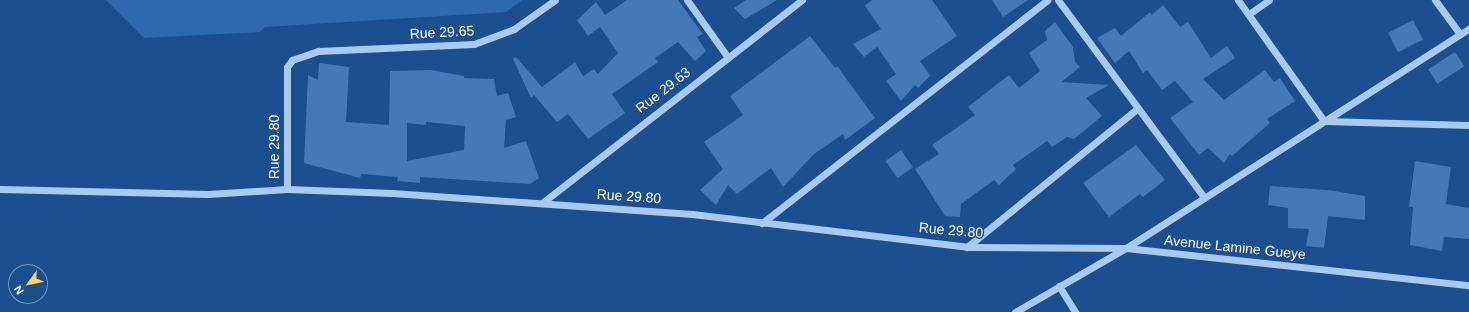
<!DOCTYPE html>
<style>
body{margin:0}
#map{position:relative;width:1469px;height:312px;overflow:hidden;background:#1b4f8f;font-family:Arial,sans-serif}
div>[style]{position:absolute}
.green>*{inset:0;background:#2e69ad}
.building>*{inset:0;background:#4478b7;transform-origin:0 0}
.minor>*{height:7px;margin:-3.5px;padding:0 3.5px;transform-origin:3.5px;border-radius:3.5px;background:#a9c9ee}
span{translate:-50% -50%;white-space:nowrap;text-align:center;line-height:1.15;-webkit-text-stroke:3px #1b4f8f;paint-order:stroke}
.street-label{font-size:14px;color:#fff}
.north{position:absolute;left:8px;top:264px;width:40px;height:40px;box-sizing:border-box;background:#1b4f8f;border:1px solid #7695bc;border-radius:50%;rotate:237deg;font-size:11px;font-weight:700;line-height:16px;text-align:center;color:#fff}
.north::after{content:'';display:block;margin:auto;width:14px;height:18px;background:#ffd166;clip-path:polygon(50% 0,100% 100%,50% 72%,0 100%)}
</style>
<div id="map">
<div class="green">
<div style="clip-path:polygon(106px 0,522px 0,506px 12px,265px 27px,260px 32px,144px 38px)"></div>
</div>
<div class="building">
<div style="clip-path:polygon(627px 0,678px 0,703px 34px,697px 37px,706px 51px,695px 61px,678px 42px,655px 58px,658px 62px,612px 94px,625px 113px,588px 139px,568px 114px,557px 122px,534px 95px,531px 98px,513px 59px,516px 57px,542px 87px,575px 62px,583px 76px,594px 69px,598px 74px,618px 53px,600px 27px,588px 36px,577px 20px,596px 2px,605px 15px)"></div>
<div style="clip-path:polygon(746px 0,777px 0,745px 19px,734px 8px)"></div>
<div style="clip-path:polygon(872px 0,932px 0,957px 36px,920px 61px,930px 76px,918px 88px,915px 85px,901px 101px,886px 81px,896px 74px,877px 47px,864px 57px,853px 44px,881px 29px,865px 6px)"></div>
<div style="clip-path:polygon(992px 0,1028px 0,1003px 17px)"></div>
<div style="clip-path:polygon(1163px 5px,1180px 27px,1188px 22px,1211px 58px,1227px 46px,1235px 58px,1203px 79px,1224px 100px,1265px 70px,1274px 82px,1280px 78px,1295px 101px,1267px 119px,1270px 123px,1232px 156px,1230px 154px,1224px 163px,1208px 148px,1199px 155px,1170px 118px,1193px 102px,1175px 81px,1162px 90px,1147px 70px,1143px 73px,1129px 51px,1115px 63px,1097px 38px,1115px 28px,1121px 36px,1150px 12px,1152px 15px)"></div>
<div style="left:1413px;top:20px;width:22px;height:28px;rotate:63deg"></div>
<div style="clip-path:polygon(1055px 22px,1073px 47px,1075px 62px,1080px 67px,1061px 82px,1109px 85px,1086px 98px,1102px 116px,1074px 139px,1067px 137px,1052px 147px,1047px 141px,1013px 165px,1016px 169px,999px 185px,994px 180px,961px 204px,960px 217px,945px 216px,915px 169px,939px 154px,932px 145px,975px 115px,968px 107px,1009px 75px,1019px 88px,1040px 71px,1029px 53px,1047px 40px,1045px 31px)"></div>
<div style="clip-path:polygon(810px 36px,835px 68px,837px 66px,875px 118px,845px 140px,843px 134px,814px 154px,783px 187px,771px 168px,737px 194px,728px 185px,716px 205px,700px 190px,723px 169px,704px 142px,743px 115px,730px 96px)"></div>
<div style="left:1455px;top:52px;width:17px;height:32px;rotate:57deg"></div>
<div style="clip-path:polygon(evenodd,319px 63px,349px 67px,346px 122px,389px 125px,390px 71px,431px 70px,464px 76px,464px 78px,494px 79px,497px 96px,508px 93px,516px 117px,506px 120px,504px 148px,526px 141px,539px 178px,530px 184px,420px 177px,420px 183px,397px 181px,398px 177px,361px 174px,360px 178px,304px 163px,308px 75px,318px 80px,319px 63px,426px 122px,465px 126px,464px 150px,407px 161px,407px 123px,426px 125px,426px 122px)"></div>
<div style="clip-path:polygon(1136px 145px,1165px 180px,1143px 197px,1140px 194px,1109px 217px,1083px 183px)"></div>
<div style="left:901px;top:150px;width:21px;height:19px;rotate:55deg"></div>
<div style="clip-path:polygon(1415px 161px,1451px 167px,1446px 204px,1469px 208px,1469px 239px,1444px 237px,1442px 251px,1410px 245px,1413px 207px,1409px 207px)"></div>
<div style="clip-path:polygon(1270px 186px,1327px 190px,1365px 196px,1365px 220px,1328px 216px,1324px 248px,1306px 246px,1309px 229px,1288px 228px,1288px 208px,1268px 205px)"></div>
</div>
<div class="minor">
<div style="left:687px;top:0;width:69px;rotate:54.5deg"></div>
<div style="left:1058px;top:0;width:245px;rotate:53.5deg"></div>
<div style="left:1238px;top:0;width:148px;rotate:54.6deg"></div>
<div style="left:1324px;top:121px;width:145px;rotate:1.6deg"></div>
<div style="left:1435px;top:0;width:42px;rotate:53.7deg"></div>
<div style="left:1249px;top:14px;width:24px;rotate:-35deg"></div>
<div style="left:0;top:189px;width:208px;rotate:1.4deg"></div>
<div style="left:208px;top:194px;width:79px;rotate:-3.6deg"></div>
<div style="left:287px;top:189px;width:105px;rotate:2.2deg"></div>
<div style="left:392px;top:193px;width:301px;rotate:4deg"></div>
<div style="left:692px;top:214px;width:277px;rotate:6.8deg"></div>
<div style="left:967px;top:247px;width:159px;rotate:0.4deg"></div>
<div style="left:1126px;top:248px;width:345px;rotate:6.2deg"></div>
<div style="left:287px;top:189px;width:122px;rotate:-90deg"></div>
<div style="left:287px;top:67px;width:9px;rotate:-54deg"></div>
<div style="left:292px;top:60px;width:28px;rotate:-19deg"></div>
<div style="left:318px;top:51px;width:156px;rotate:-2.6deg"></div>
<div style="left:474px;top:44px;width:43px;rotate:-20.6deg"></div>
<div style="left:514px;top:29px;width:50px;rotate:-35.3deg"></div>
<div style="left:542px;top:203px;width:330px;rotate:-38deg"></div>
<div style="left:762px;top:223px;width:362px;rotate:-38deg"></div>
<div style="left:967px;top:247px;width:220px;rotate:-39.1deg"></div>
<div style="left:1059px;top:286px;width:31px;rotate:58deg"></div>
<div style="left:1015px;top:312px;width:128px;rotate:-30deg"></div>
<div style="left:1126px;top:248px;width:407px;rotate:-32.6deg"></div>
</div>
<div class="street-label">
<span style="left:442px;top:32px;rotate:-3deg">Rue 29.65</span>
<span style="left:663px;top:90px;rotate:-38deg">Rue 29.63</span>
<span style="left:274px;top:147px;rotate:-90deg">Rue 29.80</span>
<span style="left:629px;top:196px;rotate:4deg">Rue 29.80</span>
<span style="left:951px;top:230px;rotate:5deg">Rue 29.80</span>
<span style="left:1235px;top:247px;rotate:6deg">Avenue Lamine Gueye</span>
</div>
<div class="north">N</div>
</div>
